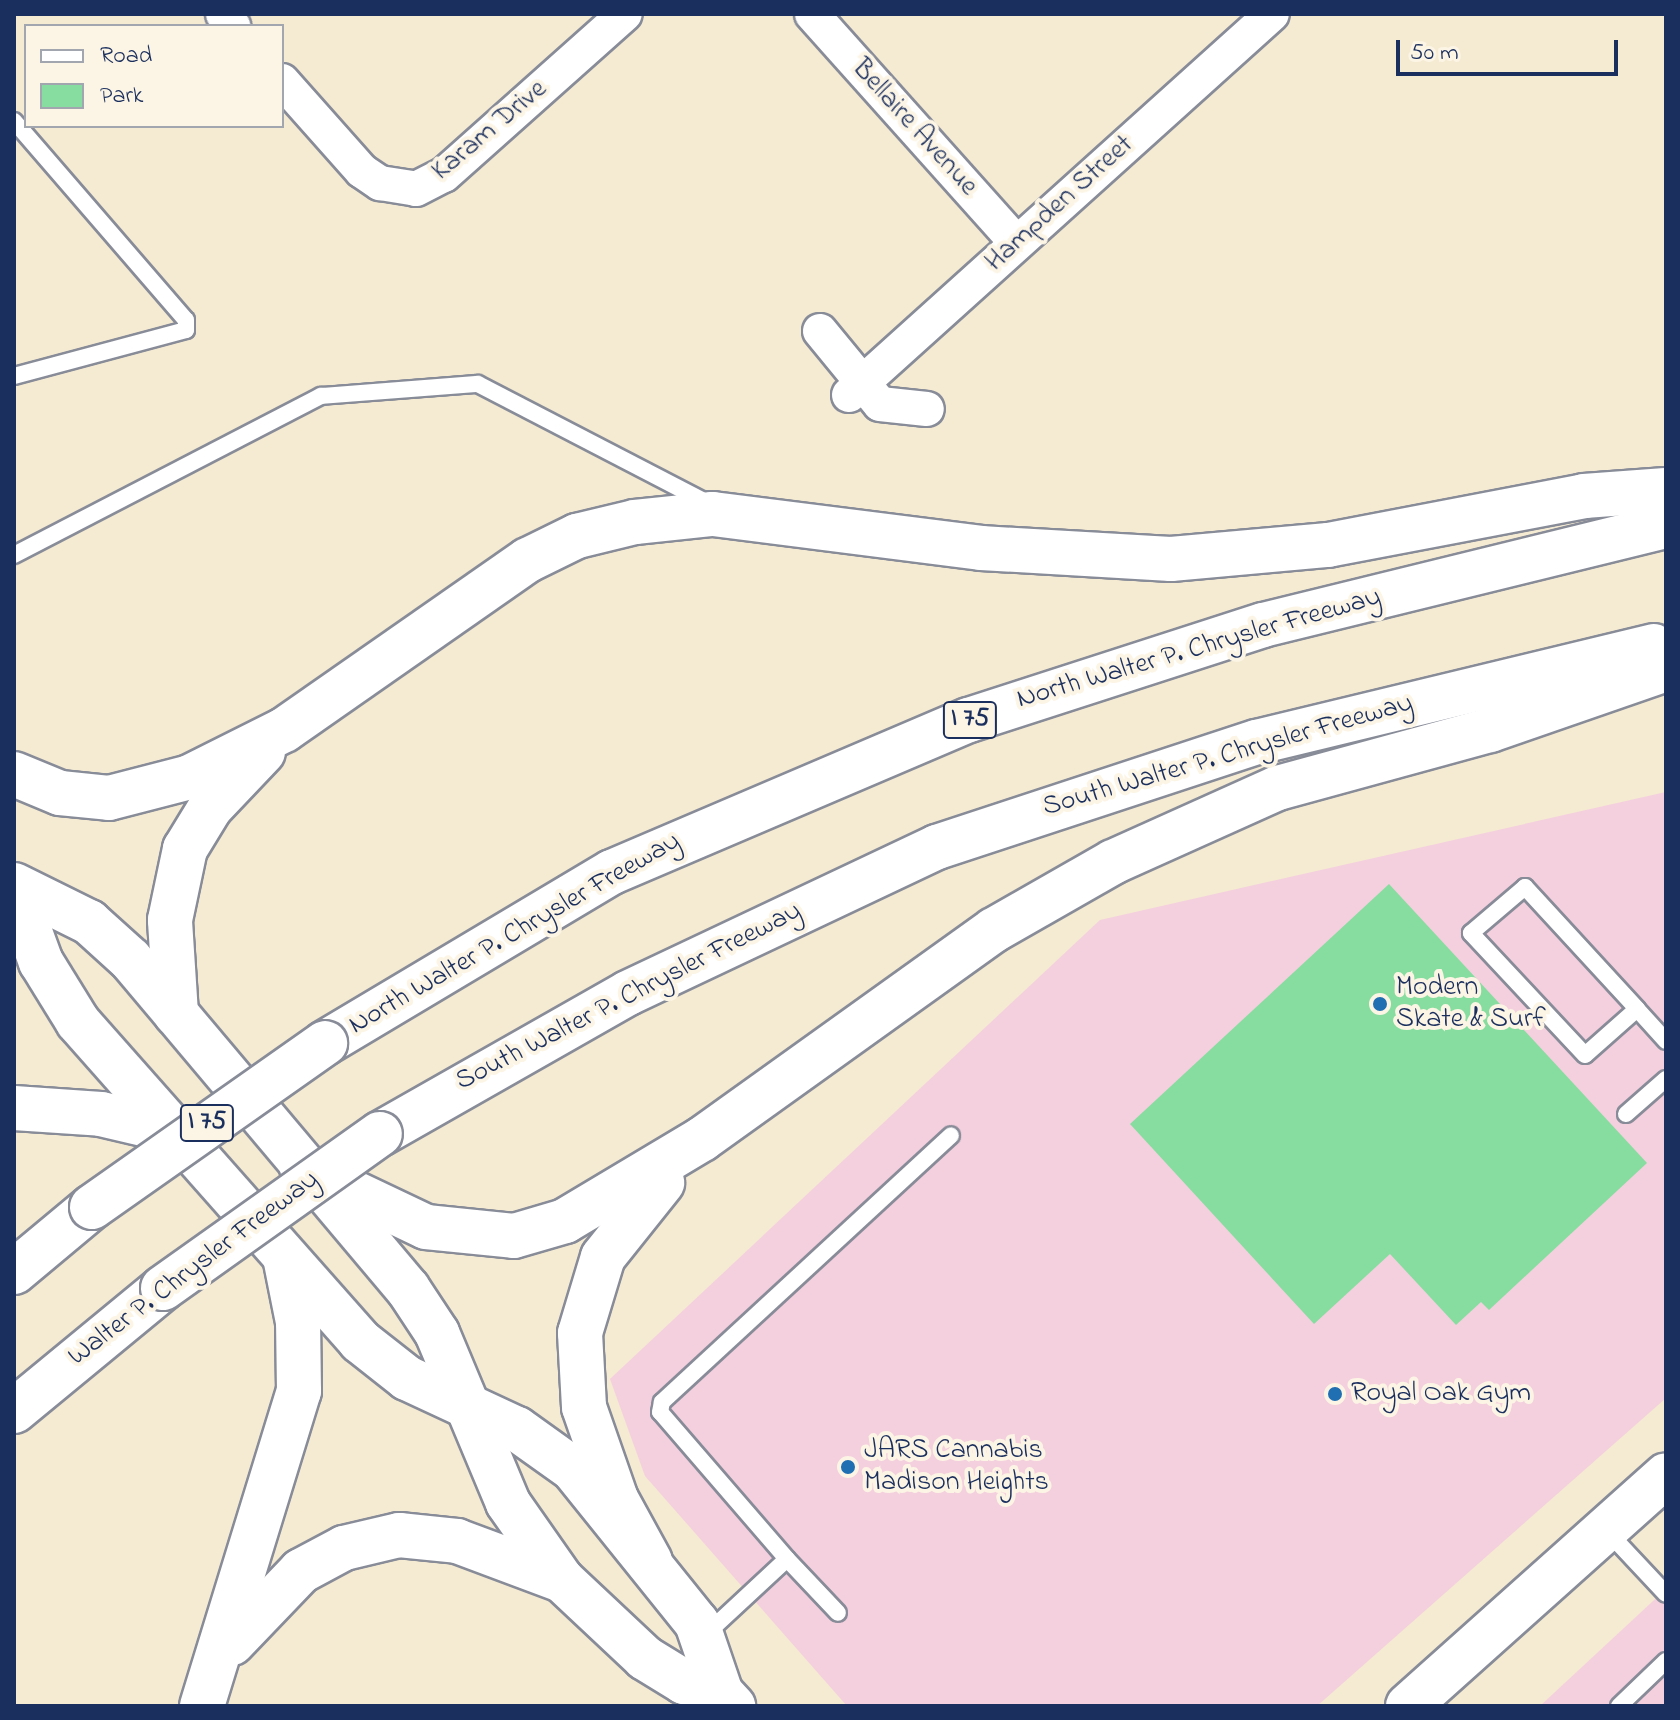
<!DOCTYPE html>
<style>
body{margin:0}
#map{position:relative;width:1680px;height:1720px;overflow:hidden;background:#f5ead2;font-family:"Indie Flower",sans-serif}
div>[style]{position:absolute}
.built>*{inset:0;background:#f4cfde}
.green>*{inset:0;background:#87dda0}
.roads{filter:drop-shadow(2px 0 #888c98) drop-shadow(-2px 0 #888c98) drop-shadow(0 2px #888c98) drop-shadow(0 -2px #888c98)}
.service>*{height:16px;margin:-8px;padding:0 8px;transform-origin:8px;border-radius:8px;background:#fff}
.minor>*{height:34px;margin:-17px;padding:0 17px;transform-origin:17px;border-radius:17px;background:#fff}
.secondary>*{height:44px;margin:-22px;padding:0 22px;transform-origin:22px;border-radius:22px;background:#fff}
.motorway>*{height:44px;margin:-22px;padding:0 22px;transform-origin:22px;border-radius:22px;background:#fff}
.bridges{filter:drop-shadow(2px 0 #888c98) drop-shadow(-2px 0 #888c98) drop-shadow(0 2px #888c98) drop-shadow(0 -2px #888c98)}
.motorway-bridge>*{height:44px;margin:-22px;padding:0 22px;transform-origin:22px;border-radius:22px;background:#fff}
.dots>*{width:22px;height:22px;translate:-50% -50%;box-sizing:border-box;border:4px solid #fcf5e5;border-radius:50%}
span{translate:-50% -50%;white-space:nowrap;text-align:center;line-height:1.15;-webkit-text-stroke:8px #fcf5e5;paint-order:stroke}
.shield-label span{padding:2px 6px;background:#fcf5e5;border:2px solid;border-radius:6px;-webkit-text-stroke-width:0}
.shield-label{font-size:26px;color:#1b2f5e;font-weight:700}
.street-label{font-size:28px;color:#1b2f5e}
.poi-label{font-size:28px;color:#1b2f5e}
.left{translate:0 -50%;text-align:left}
.frame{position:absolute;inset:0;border:16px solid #1b2f5e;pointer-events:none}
.legend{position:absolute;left:24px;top:24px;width:260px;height:104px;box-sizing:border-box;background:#fcf5e5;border:2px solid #a2a6af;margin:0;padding:10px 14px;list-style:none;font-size:24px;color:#1b2f5e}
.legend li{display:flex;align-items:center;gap:16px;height:40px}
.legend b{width:40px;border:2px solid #a2a6af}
.scale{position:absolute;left:1396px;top:40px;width:222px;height:36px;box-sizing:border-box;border:4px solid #1b2f5e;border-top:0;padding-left:10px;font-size:24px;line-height:28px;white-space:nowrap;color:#1b2f5e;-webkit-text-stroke:6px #fcf5e5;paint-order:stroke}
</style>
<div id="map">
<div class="built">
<div style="clip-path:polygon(1666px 792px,1666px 1398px,1317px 1706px,847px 1706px,645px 1476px,610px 1379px,1100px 920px)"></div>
<div style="clip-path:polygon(1666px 1589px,1666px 1706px,1540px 1706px)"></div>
</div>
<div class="green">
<div style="clip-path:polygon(1389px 884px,1647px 1163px,1489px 1310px,1481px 1302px,1456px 1325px,1390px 1254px,1314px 1324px,1130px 1124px)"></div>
</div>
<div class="roads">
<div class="service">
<div style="left:14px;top:121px;width:263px;rotate:49.2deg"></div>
<div style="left:186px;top:320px;width:10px;rotate:90deg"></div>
<div style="left:186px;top:330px;width:178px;rotate:165deg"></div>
<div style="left:14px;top:555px;width:346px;rotate:-27.4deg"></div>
<div style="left:321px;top:396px;width:157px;rotate:-4.4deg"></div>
<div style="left:478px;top:384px;width:259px;rotate:27.4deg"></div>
<div style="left:1637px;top:1009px;width:69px;rotate:138.5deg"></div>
<div style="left:1585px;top:1055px;width:167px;rotate:-133.1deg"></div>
<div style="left:1471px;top:933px;width:71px;rotate:-40.4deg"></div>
<div style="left:1525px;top:887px;width:166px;rotate:47.4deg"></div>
<div style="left:1637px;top:1009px;width:43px;rotate:47.8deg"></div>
<div style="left:1626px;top:1114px;width:53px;rotate:-41.2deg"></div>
<div style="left:1607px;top:1531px;width:86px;rotate:46.9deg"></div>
<div style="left:787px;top:1559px;width:194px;rotate:-130.8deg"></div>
<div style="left:660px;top:1412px;width:10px;rotate:-79deg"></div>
<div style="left:662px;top:1402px;width:393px;rotate:-42.7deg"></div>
<div style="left:704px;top:1636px;width:113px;rotate:-42.9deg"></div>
<div style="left:787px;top:1559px;width:74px;rotate:46.6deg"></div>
<div style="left:1619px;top:1706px;width:65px;rotate:-43.8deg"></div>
</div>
<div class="minor">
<div style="left:223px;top:14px;width:16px;rotate:50deg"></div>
<div style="left:812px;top:14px;width:307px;rotate:48.2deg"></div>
<div style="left:282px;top:81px;width:120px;rotate:48.4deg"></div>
<div style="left:362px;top:171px;width:22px;rotate:34deg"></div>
<div style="left:380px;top:183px;width:36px;rotate:9deg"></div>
<div style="left:416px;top:189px;width:31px;rotate:-27deg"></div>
<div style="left:444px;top:175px;width:242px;rotate:-41.7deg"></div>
<div style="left:820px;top:331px;width:94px;rotate:50.6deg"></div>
<div style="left:880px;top:404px;width:47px;rotate:6.1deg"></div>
<div style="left:849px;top:395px;width:569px;rotate:-42.01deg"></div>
</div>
<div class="secondary">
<div style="left:14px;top:885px;width:84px;rotate:26.3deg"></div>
<div style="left:89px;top:922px;width:55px;rotate:42.1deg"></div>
<div style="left:130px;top:959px;width:431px;rotate:49.9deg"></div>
<div style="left:408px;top:1289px;width:53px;rotate:56.6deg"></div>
<div style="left:437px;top:1333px;width:184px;rotate:67.3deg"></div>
<div style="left:508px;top:1503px;width:94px;rotate:55deg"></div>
<div style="left:562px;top:1580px;width:114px;rotate:43.2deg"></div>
<div style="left:645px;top:1658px;width:46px;rotate:31.6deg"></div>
<div style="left:684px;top:1682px;width:39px;rotate:17deg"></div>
<div style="left:14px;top:888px;width:79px;rotate:70deg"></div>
<div style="left:41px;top:962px;width:70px;rotate:58.3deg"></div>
<div style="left:78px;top:1022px;width:426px;rotate:48.5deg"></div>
<div style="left:360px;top:1341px;width:60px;rotate:38.2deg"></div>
<div style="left:407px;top:1378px;width:121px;rotate:24.9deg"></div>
<div style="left:517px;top:1429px;width:69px;rotate:35.5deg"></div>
<div style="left:573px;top:1469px;width:198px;rotate:51.2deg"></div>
<div style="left:697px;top:1623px;width:74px;rotate:71.1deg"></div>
<div style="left:721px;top:1693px;width:18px;rotate:47deg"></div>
<div style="left:1408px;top:1706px;width:346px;rotate:-41.8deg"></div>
</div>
<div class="motorway">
<div style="left:14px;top:774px;width:50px;rotate:22.4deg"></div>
<div style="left:60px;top:793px;width:49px;rotate:5.8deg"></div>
<div style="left:109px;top:798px;width:84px;rotate:-14.5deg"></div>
<div style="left:190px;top:777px;width:105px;rotate:-26.6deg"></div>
<div style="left:284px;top:730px;width:297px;rotate:-34.9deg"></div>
<div style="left:528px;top:560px;width:55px;rotate:-26.1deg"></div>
<div style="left:577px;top:536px;width:60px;rotate:-13.6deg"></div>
<div style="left:635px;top:522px;width:78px;rotate:-5.9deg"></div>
<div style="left:713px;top:514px;width:270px;rotate:7.2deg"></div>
<div style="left:981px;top:548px;width:190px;rotate:3.3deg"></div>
<div style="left:1171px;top:559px;width:158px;rotate:-5.1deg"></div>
<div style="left:1328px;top:545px;width:261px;rotate:-10.8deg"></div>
<div style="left:1584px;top:496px;width:82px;rotate:-4.2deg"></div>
<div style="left:176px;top:1014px;width:94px;rotate:-93.7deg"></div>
<div style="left:170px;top:920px;width:73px;rotate:-78.1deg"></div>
<div style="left:185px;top:849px;width:48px;rotate:-58.6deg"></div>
<div style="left:210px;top:808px;width:77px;rotate:-46.6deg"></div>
<div style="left:325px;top:1043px;width:334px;rotate:-30.8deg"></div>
<div style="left:612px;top:872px;width:388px;rotate:-23.1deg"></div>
<div style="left:969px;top:720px;width:309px;rotate:-17.9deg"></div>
<div style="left:1263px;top:625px;width:415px;rotate:-13.8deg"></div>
<div style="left:14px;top:1108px;width:87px;rotate:3.9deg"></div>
<div style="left:101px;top:1114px;width:47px;rotate:13.4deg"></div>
<div style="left:147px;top:1125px;width:49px;rotate:26.6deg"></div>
<div style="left:380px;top:1134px;width:285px;rotate:-29.6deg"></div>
<div style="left:628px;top:993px;width:342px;rotate:-25.3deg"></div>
<div style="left:937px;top:847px;width:337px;rotate:-18.2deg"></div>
<div style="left:1257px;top:742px;width:408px;rotate:-13.6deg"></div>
<div style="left:302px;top:1168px;width:137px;rotate:25.4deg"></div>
<div style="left:426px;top:1227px;width:88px;rotate:5.8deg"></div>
<div style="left:514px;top:1236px;width:53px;rotate:-16.4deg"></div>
<div style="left:565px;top:1221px;width:160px;rotate:-30.9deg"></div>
<div style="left:702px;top:1139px;width:359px;rotate:-35.6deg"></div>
<div style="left:994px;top:930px;width:137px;rotate:-29.7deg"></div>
<div style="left:1113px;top:862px;width:181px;rotate:-24.2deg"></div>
<div style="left:1278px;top:788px;width:220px;rotate:-15.3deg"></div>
<div style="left:1490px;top:730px;width:186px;rotate:-19.1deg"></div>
<div style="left:14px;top:1272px;width:102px;rotate:-39.8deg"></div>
<div style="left:14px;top:1411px;width:193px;rotate:-39.5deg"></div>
<div style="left:650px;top:1561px;width:71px;rotate:-118.7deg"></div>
<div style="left:616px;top:1499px;width:97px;rotate:-109.2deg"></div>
<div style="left:584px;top:1407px;width:74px;rotate:-93.1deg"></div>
<div style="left:580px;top:1333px;width:79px;rotate:-73.2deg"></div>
<div style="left:603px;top:1257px;width:95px;rotate:-51.4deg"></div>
<div style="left:232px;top:1643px;width:100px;rotate:-46.2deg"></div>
<div style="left:301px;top:1571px;width:49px;rotate:-28.1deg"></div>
<div style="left:344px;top:1548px;width:57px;rotate:-13.3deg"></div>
<div style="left:399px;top:1535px;width:58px;rotate:5.9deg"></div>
<div style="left:457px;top:1541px;width:112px;rotate:20.4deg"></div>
<div style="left:202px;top:1706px;width:330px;rotate:-72.9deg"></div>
<div style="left:299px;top:1391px;width:69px;rotate:-90.8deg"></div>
<div style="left:298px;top:1322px;width:66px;rotate:-101.3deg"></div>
</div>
</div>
<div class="bridges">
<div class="motorway-bridge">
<div style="left:92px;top:1207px;width:285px;rotate:-35.1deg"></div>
<div style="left:163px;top:1288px;width:266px;rotate:-35.4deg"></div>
</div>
</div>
<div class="dots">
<div style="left:1380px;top:1004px;background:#1f6fb2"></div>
<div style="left:1335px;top:1394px;background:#1f6fb2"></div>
<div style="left:848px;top:1467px;background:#1f6fb2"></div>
</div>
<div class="shield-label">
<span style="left:970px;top:720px">I 75</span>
<span style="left:207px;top:1123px">I 75</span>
</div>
<div class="street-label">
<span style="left:914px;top:128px;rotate:48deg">Bellaire Avenue</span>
<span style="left:490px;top:131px;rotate:-40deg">Karam Drive</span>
<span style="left:1060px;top:204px;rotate:-42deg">Hampden Street</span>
<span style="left:1199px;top:649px;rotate:-16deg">North Walter P. Chrysler Freeway</span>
<span style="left:1228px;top:756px;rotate:-16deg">South Walter P. Chrysler Freeway</span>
<span style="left:515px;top:934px;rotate:-30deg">North Walter P. Chrysler Freeway</span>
<span style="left:629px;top:997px;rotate:-27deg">South Walter P. Chrysler Freeway</span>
<span style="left:194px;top:1269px;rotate:-37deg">Walter P. Chrysler Freeway</span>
</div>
<div class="poi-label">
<span class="left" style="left:1396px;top:1004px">Modern<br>Skate &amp; Surf</span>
<span class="left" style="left:1351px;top:1394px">Royal Oak Gym</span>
<span class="left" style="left:864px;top:1467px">JARS Cannabis<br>Madison Heights</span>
</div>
<div class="frame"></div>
<ul class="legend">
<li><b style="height:10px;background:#fff"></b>Road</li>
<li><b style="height:22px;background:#87dda0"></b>Park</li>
</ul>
<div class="scale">50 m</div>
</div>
